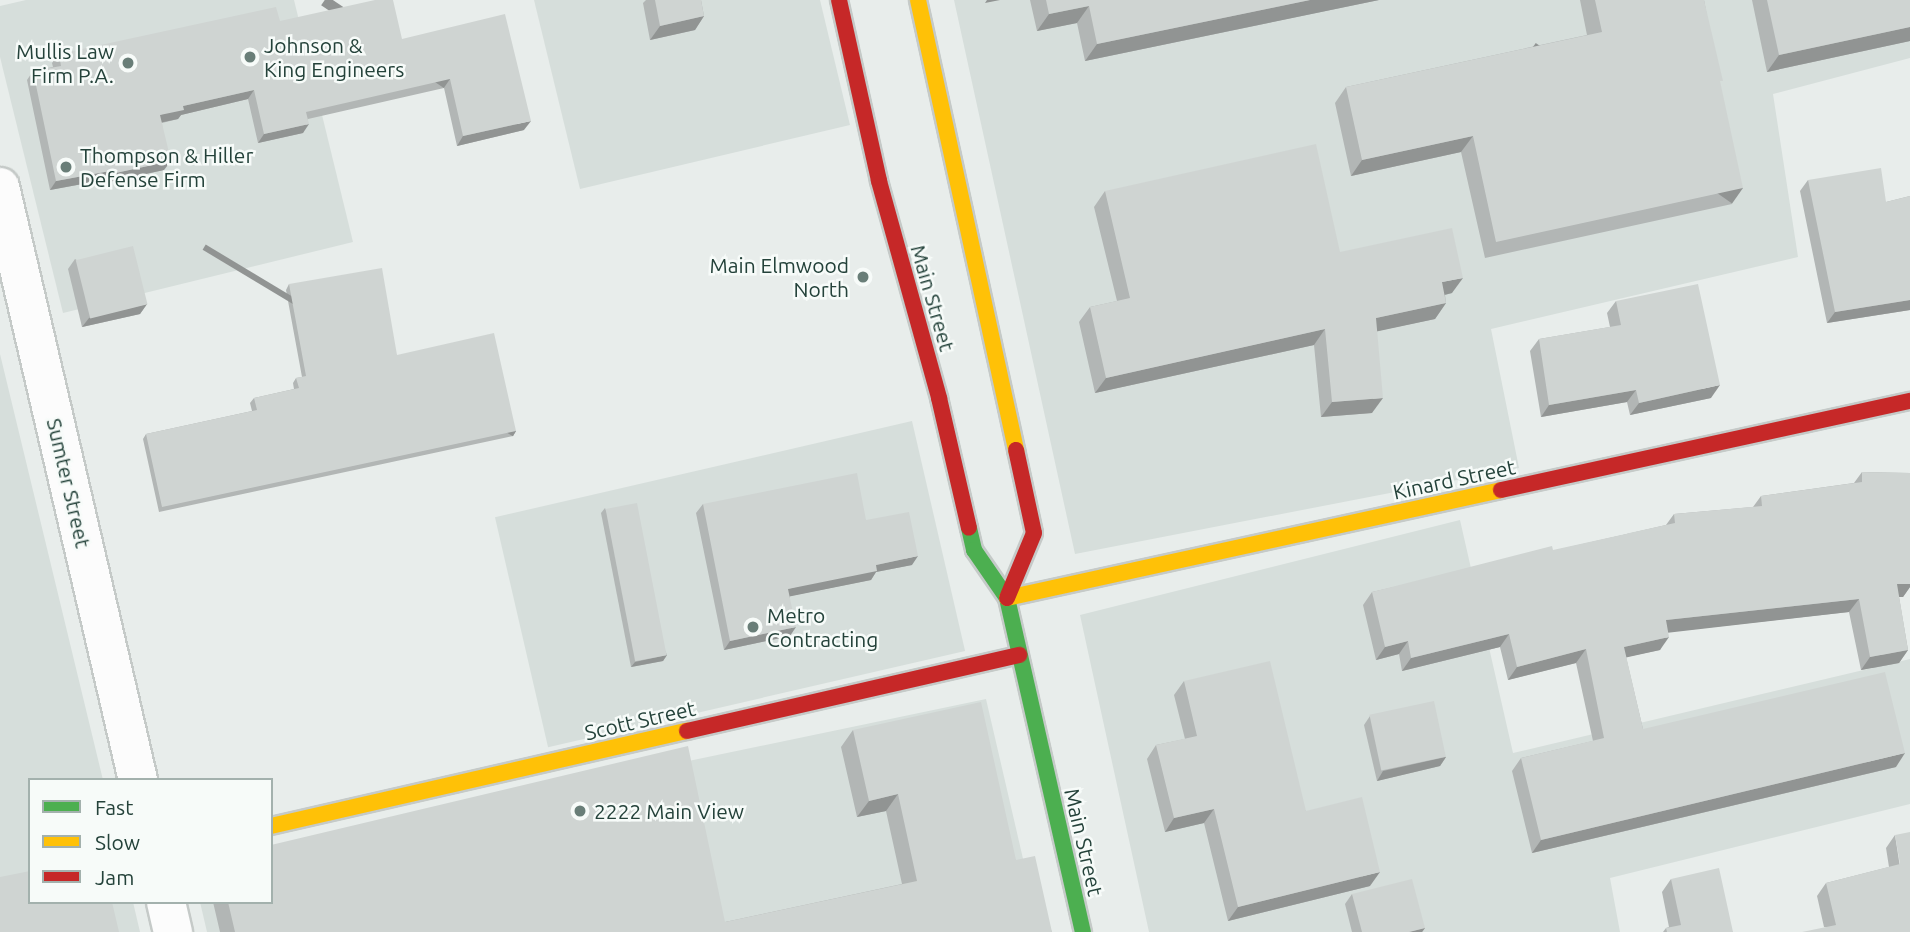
<!DOCTYPE html>
<style>
body{margin:0}
#map{position:relative;width:1910px;height:932px;overflow:hidden;background:#e8edeb;font-family:Ubuntu,sans-serif}
div>[style]{position:absolute}
.built>*{inset:0;background:#d6dedb;transform-origin:0 0}
.roads{filter:drop-shadow(2px 0 #c5cac8) drop-shadow(-2px 0 #c5cac8) drop-shadow(0 2px #c5cac8) drop-shadow(0 -2px #c5cac8)}
.street>*{height:38px;margin:-19px;padding:0 19px;transform-origin:19px;border-radius:19px;background:#fcfcfc}
.fast>*{height:16px;margin:-8px;padding:0 8px;transform-origin:8px;border-radius:8px;background:#4caf50}
.slow>*{height:16px;margin:-8px;padding:0 8px;transform-origin:8px;border-radius:8px;background:#ffc107}
.jam>*{height:16px;margin:-8px;padding:0 8px;transform-origin:8px;border-radius:8px;background:#c62828}
.wall>*{inset:0;background:#b2b6b5}
.shaded-wall>*{inset:0;background:#919493;transform-origin:0 0}
.building>*{inset:0;background:#cfd4d2;transform-origin:0 0}
.dots>*{width:19px;height:19px;translate:-50% -50%;box-sizing:border-box;border:4px solid #f7fbf9;border-radius:50%}
span{translate:-50% -50%;white-space:nowrap;text-align:center;line-height:1.15;-webkit-text-stroke:5px #f7fbf9;paint-order:stroke}
.poi-label{font-size:21px;color:#24423a}
.left{translate:0 -50%;text-align:left}
.right{translate:-100% -50%;text-align:right}
.street-label{font-size:21px;color:#24423a}
.legend{position:absolute;left:28px;top:778px;width:245px;height:126px;box-sizing:border-box;background:#f7fbf9;border:2px solid #a3b1ad;margin:0;padding:9px 12px;list-style:none;font-size:21px;color:#24423a}
.legend li{display:flex;align-items:center;gap:14px;height:35px}
.legend b{width:35px;border:2px solid #a3b1ad}
</style>
<div id="map">
<div class="built">
<div style="clip-path:polygon(26px 0,294px 0,353px 242px,63px 313px,0 57px,0 6px)"></div>
<div style="clip-path:polygon(534px 0,820px 0,850px 125px,580px 189px)"></div>
<div style="clip-path:polygon(954px 0,1910px 0,1910px 58px,1773px 94px,1798px 257px,1491px 329px,1519px 468px,1075px 554px)"></div>
<div style="clip-path:polygon(0 354px,103px 780px,30px 780px,30px 902px,133px 902px,140px 932px,0 932px)"></div>
<div style="left:912px;top:421px;width:236px;height:428px;rotate:77deg"></div>
<div style="clip-path:polygon(1460px 520px,1513px 753px,1910px 659px,1910px 804px,1610px 878px,1620px 932px,1149px 932px,1080px 615px)"></div>
<div style="clip-path:polygon(986px 699px,1040px 932px,207px 932px,200px 902px,271px 902px,271px 848px)"></div>
</div>
<div class="roads">
<div class="street">
<div style="left:0;top:187px;width:609px;rotate:76.9deg"></div>
<div style="left:166px;top:902px;width:31px;rotate:77deg"></div>
</div>
<div class="fast">
<div style="left:969px;top:528px;width:23px;rotate:77deg"></div>
<div style="left:974px;top:550px;width:58px;rotate:55.5deg"></div>
<div style="left:1007px;top:598px;width:343px;rotate:77.2deg"></div>
</div>
<div class="slow">
<div style="left:918px;top:0;width:461px;rotate:77.7deg"></div>
<div style="left:1007px;top:598px;width:506px;rotate:-12.33deg"></div>
<div style="left:271px;top:826px;width:427px;rotate:-12.9deg"></div>
</div>
<div class="jam">
<div style="left:839px;top:0;width:185px;rotate:77.5deg"></div>
<div style="left:879px;top:181px;width:225px;rotate:74.5deg"></div>
<div style="left:939px;top:398px;width:133px;rotate:77deg"></div>
<div style="left:1501px;top:490px;width:419px;rotate:-12.3deg"></div>
<div style="left:1007px;top:598px;width:70px;rotate:-67.4deg"></div>
<div style="left:1034px;top:533px;width:85px;rotate:-102.2deg"></div>
<div style="left:687px;top:731px;width:341px;rotate:-12.9deg"></div>
</div>
</div>
<div class="wall">
<div style="clip-path:polygon(646px 0,701px 0,704px 16px,695px 30px,650px 40px,643px 3px)"></div>
<div style="clip-path:polygon(1030px 0,1379px 0,1085px 61px,1077px 23px,1037px 31px)"></div>
<div style="clip-path:polygon(1580px 0,1704px 0,1720px 84px,1732px 204px,1485px 258px,1461px 152px,1351px 176px,1335px 103px,1346px 87px,1587px 35px)"></div>
<div style="clip-path:polygon(1752px 0,1910px 0,1910px 41px,1767px 72px)"></div>
<div style="clip-path:polygon(280px 21px,402px 39px,524px 130px,457px 146px,444px 88px,308px 119px,303px 133px,258px 143px,248px 99px,181px 115px,178px 119px,162px 123px,164px 170px,104px 183px,104px 180px,50px 190px,27px 80px,33px 71px,53px 67px,52px 63px,59px 54px)"></div>
<div style="clip-path:polygon(1808px 180px,1886px 202px,1910px 196px,1910px 310px,1827px 323px,1800px 191px)"></div>
<div style="clip-path:polygon(1105px 191px,1340px 252px,1452px 293px,1445px 295px,1446px 303px,1435px 319px,1377px 331px,1372px 413px,1321px 417px,1314px 345px,1095px 393px,1079px 322px,1090px 307px,1117px 301px,1094px 207px)"></div>
<div style="clip-path:polygon(75px 259px,147px 304px,140px 314px,82px 327px,68px 269px)"></div>
<div style="clip-path:polygon(289px 284px,397px 355px,516px 431px,513px 436px,159px 512px,143px 439px,146px 434px,252px 411px,250px 403px,254px 398px,294px 389px,293px 383px,296px 378px,302px 377px,286px 290px)"></div>
<div style="clip-path:polygon(1616px 301px,1711px 398px,1630px 415px,1627px 402px,1541px 417px,1530px 351px,1539px 339px,1610px 327px,1607px 313px)"></div>
<div style="clip-path:polygon(1862px 472px,1910px 473px,1910px 587px,1903px 597px,1899px 597px,1908px 650px,1899px 663px,1861px 670px,1849px 612px,1668px 632px,1660px 650px,1626px 657px,1643px 729px,1896px 767px,1532px 853px,1512px 771px,1521px 758px,1593px 741px,1576px 663px,1508px 680px,1500px 647px,1402px 671px,1399px 654px,1376px 660px,1363px 605px,1372px 592px,1666px 525px,1674px 514px,1753px 507px,1761px 496px,1854px 483px)"></div>
<div style="clip-path:polygon(703px 504px,866px 520px,912px 565px,876px 572px,871px 580px,790px 596px,790px 636px,724px 650px,696px 513px)"></div>
<div style="clip-path:polygon(605px 508px,667px 655px,663px 661px,631px 667px,601px 513px)"></div>
<div style="clip-path:polygon(1184px 681px,1306px 811px,1370px 886px,1228px 921px,1204px 823px,1165px 832px,1147px 759px,1156px 745px,1185px 739px,1174px 695px)"></div>
<div style="clip-path:polygon(1370px 716px,1446px 757px,1440px 766px,1377px 781px,1364px 725px)"></div>
<div style="clip-path:polygon(853px 730px,1016px 860px,1052px 932px,220px 932px,213px 902px,271px 902px,725px 922px,902px 884px,886px 811px,857px 817px,841px 747px)"></div>
<div style="clip-path:polygon(1895px 835px,1910px 932px,1824px 927px,1817px 896px,1826px 883px,1889px 867px,1886px 848px)"></div>
<div style="clip-path:polygon(1671px 879px,1733px 932px,1663px 932px,1666px 928px,1669px 927px,1662px 892px)"></div>
<div style="clip-path:polygon(1352px 894px,1425px 928px,1422px 932px,1352px 932px,1345px 904px)"></div>
</div>
<div class="shaded-wall">
<div style="clip-path:polygon(987px 0,1000px 0,985px 3px)"></div>
<div style="clip-path:polygon(1310px 0,1379px 0,1085px 61px,1097px 44px)"></div>
<div style="clip-path:polygon(1089px 6px,1077px 23px,1037px 31px,1049px 14px)"></div>
<div style="clip-path:polygon(704px 16px,695px 30px,650px 40px,660px 26px)"></div>
<div style="clip-path:polygon(1910px 27px,1910px 41px,1767px 72px,1779px 55px)"></div>
<div style="left:450px;top:79px;width:11px;height:148px;rotate:124deg"></div>
<div style="clip-path:polygon(254px 90px,248px 99px,181px 115px,178px 119px,154px 124px,160px 115px,183px 106px)"></div>
<div style="clip-path:polygon(531px 121px,524px 130px,457px 146px,463px 136px)"></div>
<div style="clip-path:polygon(309px 124px,303px 133px,258px 143px,264px 134px)"></div>
<div style="clip-path:polygon(1473px 136px,1461px 152px,1351px 176px,1362px 160px)"></div>
<div style="clip-path:polygon(171px 161px,164px 170px,104px 183px,111px 174px)"></div>
<div style="clip-path:polygon(110px 171px,104px 180px,50px 190px,56px 181px)"></div>
<div style="left:1743px;top:188px;width:19px;height:253px;rotate:125deg"></div>
<div style="clip-path:polygon(1463px 278px,1452px 293px,1431px 298px,1442px 282px)"></div>
<div style="clip-path:polygon(1910px 300px,1910px 310px,1827px 323px,1835px 312px)"></div>
<div style="clip-path:polygon(1446px 303px,1435px 319px,1365px 334px,1376px 318px)"></div>
<div style="clip-path:polygon(147px 304px,140px 314px,82px 327px,89px 318px)"></div>
<div style="clip-path:polygon(1325px 329px,1314px 345px,1095px 393px,1106px 378px)"></div>
<div style="clip-path:polygon(1720px 385px,1711px 398px,1630px 415px,1639px 403px)"></div>
<div style="clip-path:polygon(1636px 390px,1627px 402px,1541px 417px,1549px 405px)"></div>
<div style="clip-path:polygon(1383px 398px,1372px 413px,1321px 417px,1332px 402px)"></div>
<div style="left:516px;top:431px;width:6px;height:362px;rotate:121deg"></div>
<div style="clip-path:polygon(918px 556px,912px 565px,876px 572px,871px 580px,782px 598px,788px 589px,876px 565px)"></div>
<div style="clip-path:polygon(1897px 584px,1910px 584px,1910px 587px,1903px 597px,1888px 597px)"></div>
<div style="clip-path:polygon(1859px 599px,1849px 612px,1657px 634px,1666px 620px)"></div>
<div style="clip-path:polygon(796px 627px,790px 636px,724px 650px,730px 641px)"></div>
<div style="clip-path:polygon(1509px 634px,1500px 647px,1402px 671px,1411px 658px)"></div>
<div style="clip-path:polygon(1669px 637px,1660px 650px,1615px 660px,1624px 647px)"></div>
<div style="clip-path:polygon(1408px 641px,1399px 654px,1376px 660px,1385px 647px)"></div>
<div style="clip-path:polygon(1586px 649px,1576px 663px,1508px 680px,1517px 667px)"></div>
<div style="clip-path:polygon(1908px 650px,1899px 663px,1861px 670px,1870px 657px)"></div>
<div style="clip-path:polygon(667px 655px,663px 661px,631px 667px,635px 662px)"></div>
<div style="clip-path:polygon(1905px 753px,1896px 767px,1532px 853px,1541px 840px)"></div>
<div style="clip-path:polygon(1446px 757px,1440px 766px,1377px 781px,1383px 771px)"></div>
<div style="clip-path:polygon(898px 794px,886px 811px,857px 817px,869px 801px)"></div>
<div style="clip-path:polygon(1214px 809px,1204px 823px,1165px 832px,1174px 818px)"></div>
<div style="clip-path:polygon(1380px 872px,1370px 886px,1228px 921px,1238px 907px)"></div>
<div style="clip-path:polygon(1425px 928px,1422px 932px,1409px 932px)"></div>
</div>
<div class="building">
<div style="clip-path:polygon(375px 0,393px 0,402px 39px,505px 14px,531px 121px,463px 136px,450px 79px,306px 112px,309px 124px,264px 134px,254px 90px,183px 106px,184px 110px,160px 115px,171px 161px,111px 174px,110px 171px,56px 181px,33px 71px,61px 66px,59px 54px,276px 7px,280px 21px)"></div>
<div style="clip-path:polygon(655px 0,701px 0,704px 16px,660px 26px)"></div>
<div style="clip-path:polygon(1046px 0,1310px 0,1097px 44px,1089px 6px,1049px 14px)"></div>
<div style="clip-path:polygon(1595px 0,1704px 0,1723px 81px,1720px 81px,1743px 188px,1496px 242px,1473px 136px,1362px 160px,1346px 87px,1602px 32px)"></div>
<div style="clip-path:polygon(1767px 0,1910px 0,1910px 27px,1779px 55px)"></div>
<div style="clip-path:polygon(1316px 144px,1340px 252px,1452px 228px,1463px 278px,1442px 282px,1446px 303px,1376px 318px,1383px 398px,1332px 402px,1325px 329px,1106px 378px,1090px 307px,1130px 298px,1105px 191px)"></div>
<div style="clip-path:polygon(1881px 168px,1886px 202px,1910px 196px,1910px 300px,1835px 312px,1808px 180px)"></div>
<div style="left:133px;top:246px;width:60px;height:59px;rotate:76deg"></div>
<div style="clip-path:polygon(382px 268px,397px 355px,494px 333px,516px 431px,162px 507px,146px 434px,257px 410px,254px 398px,299px 388px,296px 378px,306px 376px,289px 284px)"></div>
<div style="clip-path:polygon(1698px 284px,1720px 385px,1639px 403px,1636px 390px,1549px 405px,1539px 339px,1621px 325px,1616px 301px)"></div>
<div style="clip-path:polygon(1862px 472px,1910px 473px,1910px 584px,1897px 584px,1908px 650px,1870px 657px,1859px 599px,1666px 620px,1669px 637px,1624px 647px,1643px 729px,1885px 672px,1905px 753px,1541px 840px,1521px 758px,1604px 738px,1586px 649px,1517px 667px,1509px 634px,1411px 658px,1408px 641px,1385px 647px,1372px 592px,1552px 546px,1553px 550px,1675px 523px,1674px 514px,1762px 506px,1761px 496px,1862px 482px)"></div>
<div style="clip-path:polygon(857px 473px,866px 520px,909px 512px,918px 556px,876px 565px,877px 571px,788px 589px,796px 627px,730px 641px,703px 504px)"></div>
<div style="left:637px;top:503px;width:155px;height:32px;rotate:79deg"></div>
<div style="clip-path:polygon(1270px 661px,1306px 811px,1362px 797px,1380px 872px,1238px 907px,1214px 809px,1174px 818px,1156px 745px,1197px 736px,1184px 681px)"></div>
<div style="left:1434px;top:701px;width:57px;height:66px;rotate:78deg"></div>
<div style="clip-path:polygon(981px 702px,1016px 860px,1035px 856px,1052px 932px,235px 932px,228px 902px,271px 902px,271px 845px,688px 746px,725px 922px,917px 881px,898px 794px,869px 801px,853px 730px)"></div>
<div style="clip-path:polygon(1910px 832px,1910px 932px,1802px 932px,1836px 925px,1826px 883px,1900px 864px,1895px 835px)"></div>
<div style="clip-path:polygon(1719px 868px,1733px 932px,1667px 932px,1666px 928px,1681px 925px,1671px 879px)"></div>
<div style="clip-path:polygon(30px 871px,30px 902px,112px 902px,119px 932px,0 932px,0 877px)"></div>
<div style="clip-path:polygon(1412px 879px,1425px 928px,1409px 932px,1362px 932px,1352px 894px)"></div>
</div>
<div class="dots">
<div style="left:250px;top:57px;background:#697e78"></div>
<div style="left:128px;top:63px;background:#697e78"></div>
<div style="left:66px;top:167px;background:#697e78"></div>
<div style="left:863px;top:277px;background:#697e78"></div>
<div style="left:753px;top:627px;background:#697e78"></div>
<div style="left:580px;top:811px;background:#697e78"></div>
</div>
<div class="poi-label">
<span class="left" style="left:264px;top:57px">Johnson &amp;<br>King Engineers</span>
<span class="right" style="left:114px;top:63px">Mullis Law<br>Firm P.A.</span>
<span class="left" style="left:80px;top:167px">Thompson &amp; Hiller<br>Defense Firm</span>
<span class="right" style="left:849px;top:277px">Main Elmwood<br>North</span>
<span class="left" style="left:767px;top:627px">Metro<br>Contracting</span>
<span class="left" style="left:594px;top:811px">2222 Main View</span>
</div>
<div class="street-label">
<span style="left:933px;top:298px;rotate:74deg">Main Street</span>
<span style="left:1454px;top:479px;rotate:-12deg">Kinard Street</span>
<span style="left:69px;top:483px;rotate:77deg">Sumter Street</span>
<span style="left:640px;top:720px;rotate:-13deg">Scott Street</span>
<span style="left:1084px;top:842px;rotate:77deg">Main Street</span>
</div>
<ul class="legend">
<li><b style="height:9px;background:#4caf50"></b>Fast</li>
<li><b style="height:9px;background:#ffc107"></b>Slow</li>
<li><b style="height:9px;background:#c62828"></b>Jam</li>
</ul>
</div>
